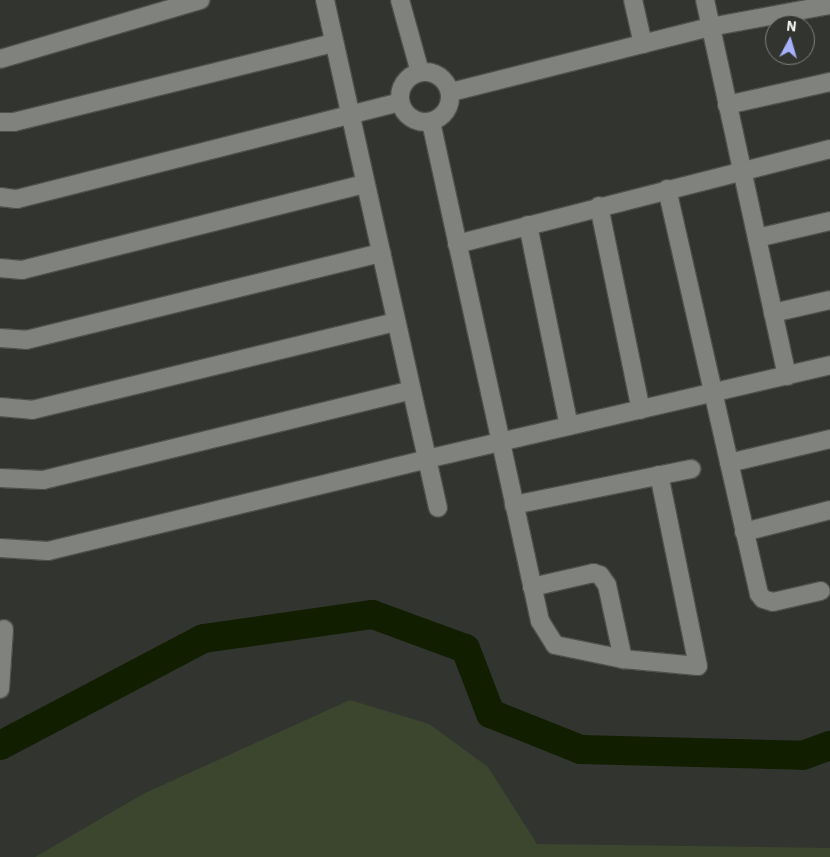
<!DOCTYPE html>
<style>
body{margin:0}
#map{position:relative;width:830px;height:857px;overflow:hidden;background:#323430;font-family:"IBM Plex Sans",sans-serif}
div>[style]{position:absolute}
.green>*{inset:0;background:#3c462f}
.river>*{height:29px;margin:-14.5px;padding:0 14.5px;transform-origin:14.5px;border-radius:14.5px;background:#111e00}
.roads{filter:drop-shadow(1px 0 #4e504c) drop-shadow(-1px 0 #4e504c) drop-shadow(0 1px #4e504c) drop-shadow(0 -1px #4e504c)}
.street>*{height:18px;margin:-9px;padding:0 9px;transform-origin:9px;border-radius:9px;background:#7f827d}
.street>.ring{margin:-9px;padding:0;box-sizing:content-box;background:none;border:18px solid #7f827d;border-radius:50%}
span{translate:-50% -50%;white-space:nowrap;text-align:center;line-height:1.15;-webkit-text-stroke:4.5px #323430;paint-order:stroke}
.north{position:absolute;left:765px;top:15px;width:50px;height:50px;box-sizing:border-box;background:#323430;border:1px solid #7f817e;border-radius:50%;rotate:6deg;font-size:14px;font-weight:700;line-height:20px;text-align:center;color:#f3f4f2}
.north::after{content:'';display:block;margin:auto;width:18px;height:22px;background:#a7b1fc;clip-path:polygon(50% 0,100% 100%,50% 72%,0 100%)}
</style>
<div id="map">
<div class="green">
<div style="clip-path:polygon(350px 700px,429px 724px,488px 767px,537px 844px,830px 848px,830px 857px,35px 857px,143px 794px)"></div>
</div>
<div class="river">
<div style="left:0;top:745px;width:229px;rotate:-27.8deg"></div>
<div style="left:203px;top:638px;width:171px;rotate:-8.1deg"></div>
<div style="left:372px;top:614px;width:99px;rotate:20.1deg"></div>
<div style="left:465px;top:648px;width:70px;rotate:69deg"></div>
<div style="left:490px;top:713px;width:97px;rotate:21.8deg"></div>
<div style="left:580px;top:749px;width:222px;rotate:1.5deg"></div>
<div style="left:802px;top:755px;width:30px;rotate:-20deg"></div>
</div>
<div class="roads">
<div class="street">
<div style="left:325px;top:0;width:520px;rotate:77.46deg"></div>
<div style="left:400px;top:0;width:75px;rotate:74.5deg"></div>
<div style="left:633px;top:0;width:45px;rotate:77.2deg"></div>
<div style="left:705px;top:0;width:385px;rotate:77.7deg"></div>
<div style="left:0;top:59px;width:209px;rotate:-16.4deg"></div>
<div class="ring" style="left:400px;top:72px;width:32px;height:32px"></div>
<div style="left:451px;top:92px;width:267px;rotate:-14.1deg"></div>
<div style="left:710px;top:27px;width:122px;rotate:-10.4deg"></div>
<div style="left:727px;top:105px;width:106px;rotate:-12.6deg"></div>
<div style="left:0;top:122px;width:14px"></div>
<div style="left:14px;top:122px;width:330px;rotate:-13.9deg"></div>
<div style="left:431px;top:122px;width:511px;rotate:77.68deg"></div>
<div style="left:540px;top:621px;width:28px;rotate:58deg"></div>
<div style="left:555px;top:645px;width:69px;rotate:11.6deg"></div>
<div style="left:623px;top:659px;width:75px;rotate:5.3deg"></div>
<div style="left:698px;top:666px;width:195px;rotate:-101.5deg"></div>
<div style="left:667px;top:189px;width:415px;rotate:77.2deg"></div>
<div style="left:759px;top:594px;width:6px;rotate:51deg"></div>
<div style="left:763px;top:599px;width:10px;rotate:17deg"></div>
<div style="left:773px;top:602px;width:49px;rotate:-12.9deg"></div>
<div style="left:0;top:197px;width:17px;rotate:7deg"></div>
<div style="left:17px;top:199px;width:395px;rotate:-14.2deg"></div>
<div style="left:599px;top:206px;width:208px;rotate:78.4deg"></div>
<div style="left:528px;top:225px;width:205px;rotate:78.5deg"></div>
<div style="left:757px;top:238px;width:75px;rotate:-13.1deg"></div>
<div style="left:457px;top:244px;width:385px;rotate:-14.3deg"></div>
<div style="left:0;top:268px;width:22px;rotate:5deg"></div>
<div style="left:22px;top:270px;width:354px;rotate:-14.1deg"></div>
<div style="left:773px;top:313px;width:58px;rotate:-12.8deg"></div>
<div style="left:0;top:338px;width:26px;rotate:4deg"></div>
<div style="left:26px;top:340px;width:366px;rotate:-13.8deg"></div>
<div style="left:0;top:407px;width:32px;rotate:5deg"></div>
<div style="left:32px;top:410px;width:374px;rotate:-13.6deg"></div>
<div style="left:729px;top:463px;width:104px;rotate:-13.4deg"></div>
<div style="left:0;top:478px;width:43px;rotate:2.7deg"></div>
<div style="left:43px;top:480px;width:379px;rotate:-13.7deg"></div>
<div style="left:514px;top:505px;width:181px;rotate:-11.5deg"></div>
<div style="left:744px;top:532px;width:89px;rotate:-14.3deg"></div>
<div style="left:0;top:548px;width:48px;rotate:3.6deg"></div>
<div style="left:48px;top:551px;width:390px;rotate:-13.6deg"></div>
<div style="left:427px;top:459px;width:414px;rotate:-13.1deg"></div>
<div style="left:532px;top:587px;width:63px;rotate:-12.9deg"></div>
<div style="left:593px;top:573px;width:7px;rotate:16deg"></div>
<div style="left:600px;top:575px;width:12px;rotate:55deg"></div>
<div style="left:607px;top:585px;width:76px;rotate:77.8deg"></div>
<div style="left:0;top:689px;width:60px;rotate:-86.2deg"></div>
</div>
</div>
<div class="north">N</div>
</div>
